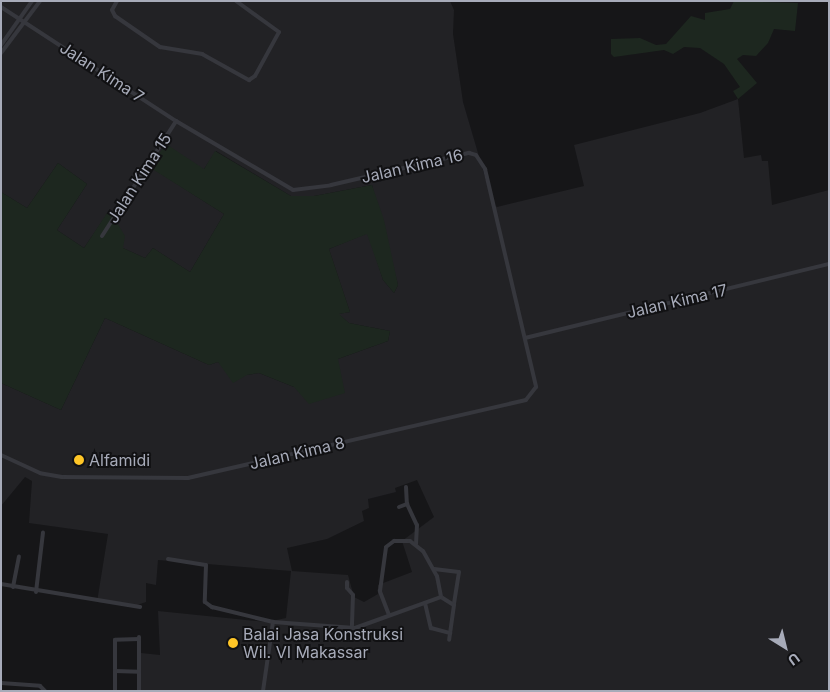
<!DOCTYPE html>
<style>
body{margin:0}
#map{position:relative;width:830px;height:692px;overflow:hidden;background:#161618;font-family:Inter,sans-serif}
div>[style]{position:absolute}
.built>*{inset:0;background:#222225}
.green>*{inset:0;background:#1d271f}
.minor>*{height:4px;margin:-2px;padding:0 2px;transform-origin:2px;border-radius:2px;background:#36373d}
.dots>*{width:14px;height:14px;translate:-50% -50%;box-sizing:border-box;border:2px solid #111113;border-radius:50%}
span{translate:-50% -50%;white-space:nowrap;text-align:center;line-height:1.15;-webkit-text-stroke:4px #111113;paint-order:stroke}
.street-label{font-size:16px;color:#a7abb9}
.poi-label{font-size:16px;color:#a7abb9}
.left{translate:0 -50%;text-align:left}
.frame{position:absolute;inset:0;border:2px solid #a7abb9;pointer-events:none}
.north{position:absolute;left:760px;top:622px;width:50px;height:50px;-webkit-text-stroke:4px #111113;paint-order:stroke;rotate:144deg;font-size:14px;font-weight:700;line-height:20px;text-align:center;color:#a7abb9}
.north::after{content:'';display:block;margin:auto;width:18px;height:22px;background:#a7abb9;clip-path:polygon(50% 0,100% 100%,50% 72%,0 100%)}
</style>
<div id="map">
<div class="built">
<div style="clip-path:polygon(evenodd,1px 1px,450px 1px,454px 10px,453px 34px,463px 102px,493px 204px,497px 207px,584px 186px,574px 145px,700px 113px,738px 99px,744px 158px,761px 155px,762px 161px,768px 161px,772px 205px,829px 190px,829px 691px,141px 691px,141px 653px,160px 655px,158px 611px,267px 622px,286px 618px,291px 571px,158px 560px,156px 585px,146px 583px,146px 602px,134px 606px,97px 602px,108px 534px,29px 523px,32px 481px,25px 477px,1px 506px,1px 383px,61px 410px,105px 318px,209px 365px,218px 362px,247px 375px,259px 373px,294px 387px,338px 359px,388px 341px,390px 331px,349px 323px,338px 314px,350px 312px,329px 249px,368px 233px,383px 280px,394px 293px,398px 285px,372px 185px,314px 196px,291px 196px,216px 151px,204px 169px,150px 167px,224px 214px,190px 272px,153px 248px,145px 258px,123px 248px,109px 211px,84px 248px,57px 230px,87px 184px,58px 163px,27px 208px,1px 192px,1px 1px,417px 480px,434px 517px,402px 541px,412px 572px,378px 585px,378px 594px,364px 602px,354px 597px,348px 575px,292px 571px,287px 548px,327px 539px,364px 521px,362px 511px,369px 508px,368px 499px,396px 492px,395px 488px,417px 480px)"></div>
</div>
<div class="green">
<div style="clip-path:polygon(734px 1px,798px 3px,795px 31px,774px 29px,768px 43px,756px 56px,743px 55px,737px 59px,757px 83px,738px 99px,733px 91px,740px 87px,724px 64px,700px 48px,684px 47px,673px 54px,664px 50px,614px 57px,611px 54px,611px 39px,640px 38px,656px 45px,666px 44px,691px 16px,705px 20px,705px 13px,730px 9px)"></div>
<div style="clip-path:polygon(166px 144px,204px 169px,215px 151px,291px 196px,314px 196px,372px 185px,384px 220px,398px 285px,394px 293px,383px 280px,367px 234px,329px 249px,350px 312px,339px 314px,349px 323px,390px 331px,388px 341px,338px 359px,345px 393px,309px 404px,294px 387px,259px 373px,247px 375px,233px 383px,218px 362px,209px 365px,105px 318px,61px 410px,1px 383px,1px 192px,27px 208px,58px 163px,87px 184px,57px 230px,84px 248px,109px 210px,125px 236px,123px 248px,145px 258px,153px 248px,190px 272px,224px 214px,149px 167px)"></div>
</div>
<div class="minor">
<div style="left:117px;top:1px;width:10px;rotate:119deg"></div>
<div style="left:112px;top:10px;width:7px;rotate:63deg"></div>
<div style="left:115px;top:16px;width:55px;rotate:34.6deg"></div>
<div style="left:160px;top:47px;width:43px;rotate:9.5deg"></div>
<div style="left:202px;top:54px;width:54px;rotate:29deg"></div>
<div style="left:249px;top:80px;width:7px;rotate:-34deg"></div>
<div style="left:255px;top:76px;width:50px;rotate:-61.4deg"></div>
<div style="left:279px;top:32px;width:53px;rotate:-144.2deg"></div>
<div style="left:1px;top:7px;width:209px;rotate:33.1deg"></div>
<div style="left:176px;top:121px;width:136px;rotate:30.5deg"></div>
<div style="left:293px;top:190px;width:38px;rotate:-7deg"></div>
<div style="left:331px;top:185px;width:142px;rotate:-13.1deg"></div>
<div style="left:469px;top:153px;width:7px;rotate:16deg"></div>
<div style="left:476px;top:155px;width:17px;rotate:57deg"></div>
<div style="left:485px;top:169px;width:224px;rotate:76.8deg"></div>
<div style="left:536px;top:387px;width:16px;rotate:128deg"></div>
<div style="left:526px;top:400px;width:347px;rotate:167deg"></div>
<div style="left:188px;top:478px;width:126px;rotate:-179.5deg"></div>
<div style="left:62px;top:477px;width:22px;rotate:-170deg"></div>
<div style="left:40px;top:473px;width:43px;rotate:-155.2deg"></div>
<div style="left:1px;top:45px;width:54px;rotate:-54.8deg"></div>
<div style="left:1px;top:53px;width:65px;rotate:-53.1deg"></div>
<div style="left:102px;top:236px;width:137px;rotate:-57.2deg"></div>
<div style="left:525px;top:338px;width:313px;rotate:-13.7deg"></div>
<div style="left:406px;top:487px;width:17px;rotate:87deg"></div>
<div style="left:407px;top:504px;width:23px;rotate:65deg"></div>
<div style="left:417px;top:525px;width:19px;rotate:93deg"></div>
<div style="left:399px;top:507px;width:9px;rotate:-21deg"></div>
<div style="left:168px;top:559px;width:38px;rotate:9deg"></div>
<div style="left:206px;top:565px;width:37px;rotate:92deg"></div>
<div style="left:205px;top:602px;width:9px;rotate:36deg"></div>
<div style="left:212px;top:607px;width:63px;rotate:13.8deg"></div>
<div style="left:434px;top:569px;width:25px;rotate:7deg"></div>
<div style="left:459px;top:572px;width:33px;rotate:99deg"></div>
<div style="left:347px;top:582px;width:6px;rotate:90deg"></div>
<div style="left:347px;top:588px;width:9px;rotate:49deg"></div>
<div style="left:353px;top:595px;width:33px;rotate:92deg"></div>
<div style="left:1px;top:584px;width:141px;rotate:9.4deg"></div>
<div style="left:13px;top:587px;width:31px;rotate:-79deg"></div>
<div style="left:36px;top:592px;width:60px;rotate:-83.3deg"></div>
<div style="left:441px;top:597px;width:15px;rotate:32deg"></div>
<div style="left:454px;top:605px;width:35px;rotate:98deg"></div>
<div style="left:425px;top:603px;width:26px;rotate:77deg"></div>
<div style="left:431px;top:628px;width:20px;rotate:15deg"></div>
<div style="left:389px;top:615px;width:26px;rotate:-111deg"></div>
<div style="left:380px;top:591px;width:44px;rotate:-82.2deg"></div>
<div style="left:386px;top:547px;width:10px;rotate:-37deg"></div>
<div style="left:394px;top:541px;width:16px"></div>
<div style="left:410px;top:541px;width:16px;rotate:38deg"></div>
<div style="left:423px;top:551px;width:29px;rotate:61deg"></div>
<div style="left:437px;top:576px;width:21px;rotate:79deg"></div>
<div style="left:139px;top:637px;width:54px;rotate:90deg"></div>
<div style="left:139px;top:639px;width:24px;rotate:178deg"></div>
<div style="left:115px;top:640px;width:31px;rotate:90deg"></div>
<div style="left:115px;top:671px;width:24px;rotate:2deg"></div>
<div style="left:1px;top:683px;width:39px;rotate:4deg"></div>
<div style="left:40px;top:686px;width:7px;rotate:45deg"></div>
<div style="left:115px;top:691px;width:20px;rotate:-90deg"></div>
<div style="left:263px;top:691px;width:70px;rotate:-81.8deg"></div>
<div style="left:273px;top:622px;width:82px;rotate:4.2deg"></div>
<div style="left:355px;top:628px;width:91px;rotate:-19.8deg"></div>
</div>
<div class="dots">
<div style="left:79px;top:460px;background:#ffc627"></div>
<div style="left:233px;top:643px;background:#ffc627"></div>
</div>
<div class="street-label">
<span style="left:102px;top:72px;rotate:33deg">Jalan Kima 7</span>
<span style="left:412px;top:166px;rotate:-13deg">Jalan Kima 16</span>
<span style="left:139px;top:178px;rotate:-57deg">Jalan Kima 15</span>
<span style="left:677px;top:301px;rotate:-13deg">Jalan Kima 17</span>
<span style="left:297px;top:453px;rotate:-13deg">Jalan Kima 8</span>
</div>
<div class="poi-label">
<span class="left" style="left:89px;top:460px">Alfamidi</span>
<span class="left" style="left:243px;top:643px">Balai Jasa Konstruksi<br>Wil. VI Makassar</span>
</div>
<div class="frame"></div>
<div class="north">U</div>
</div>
